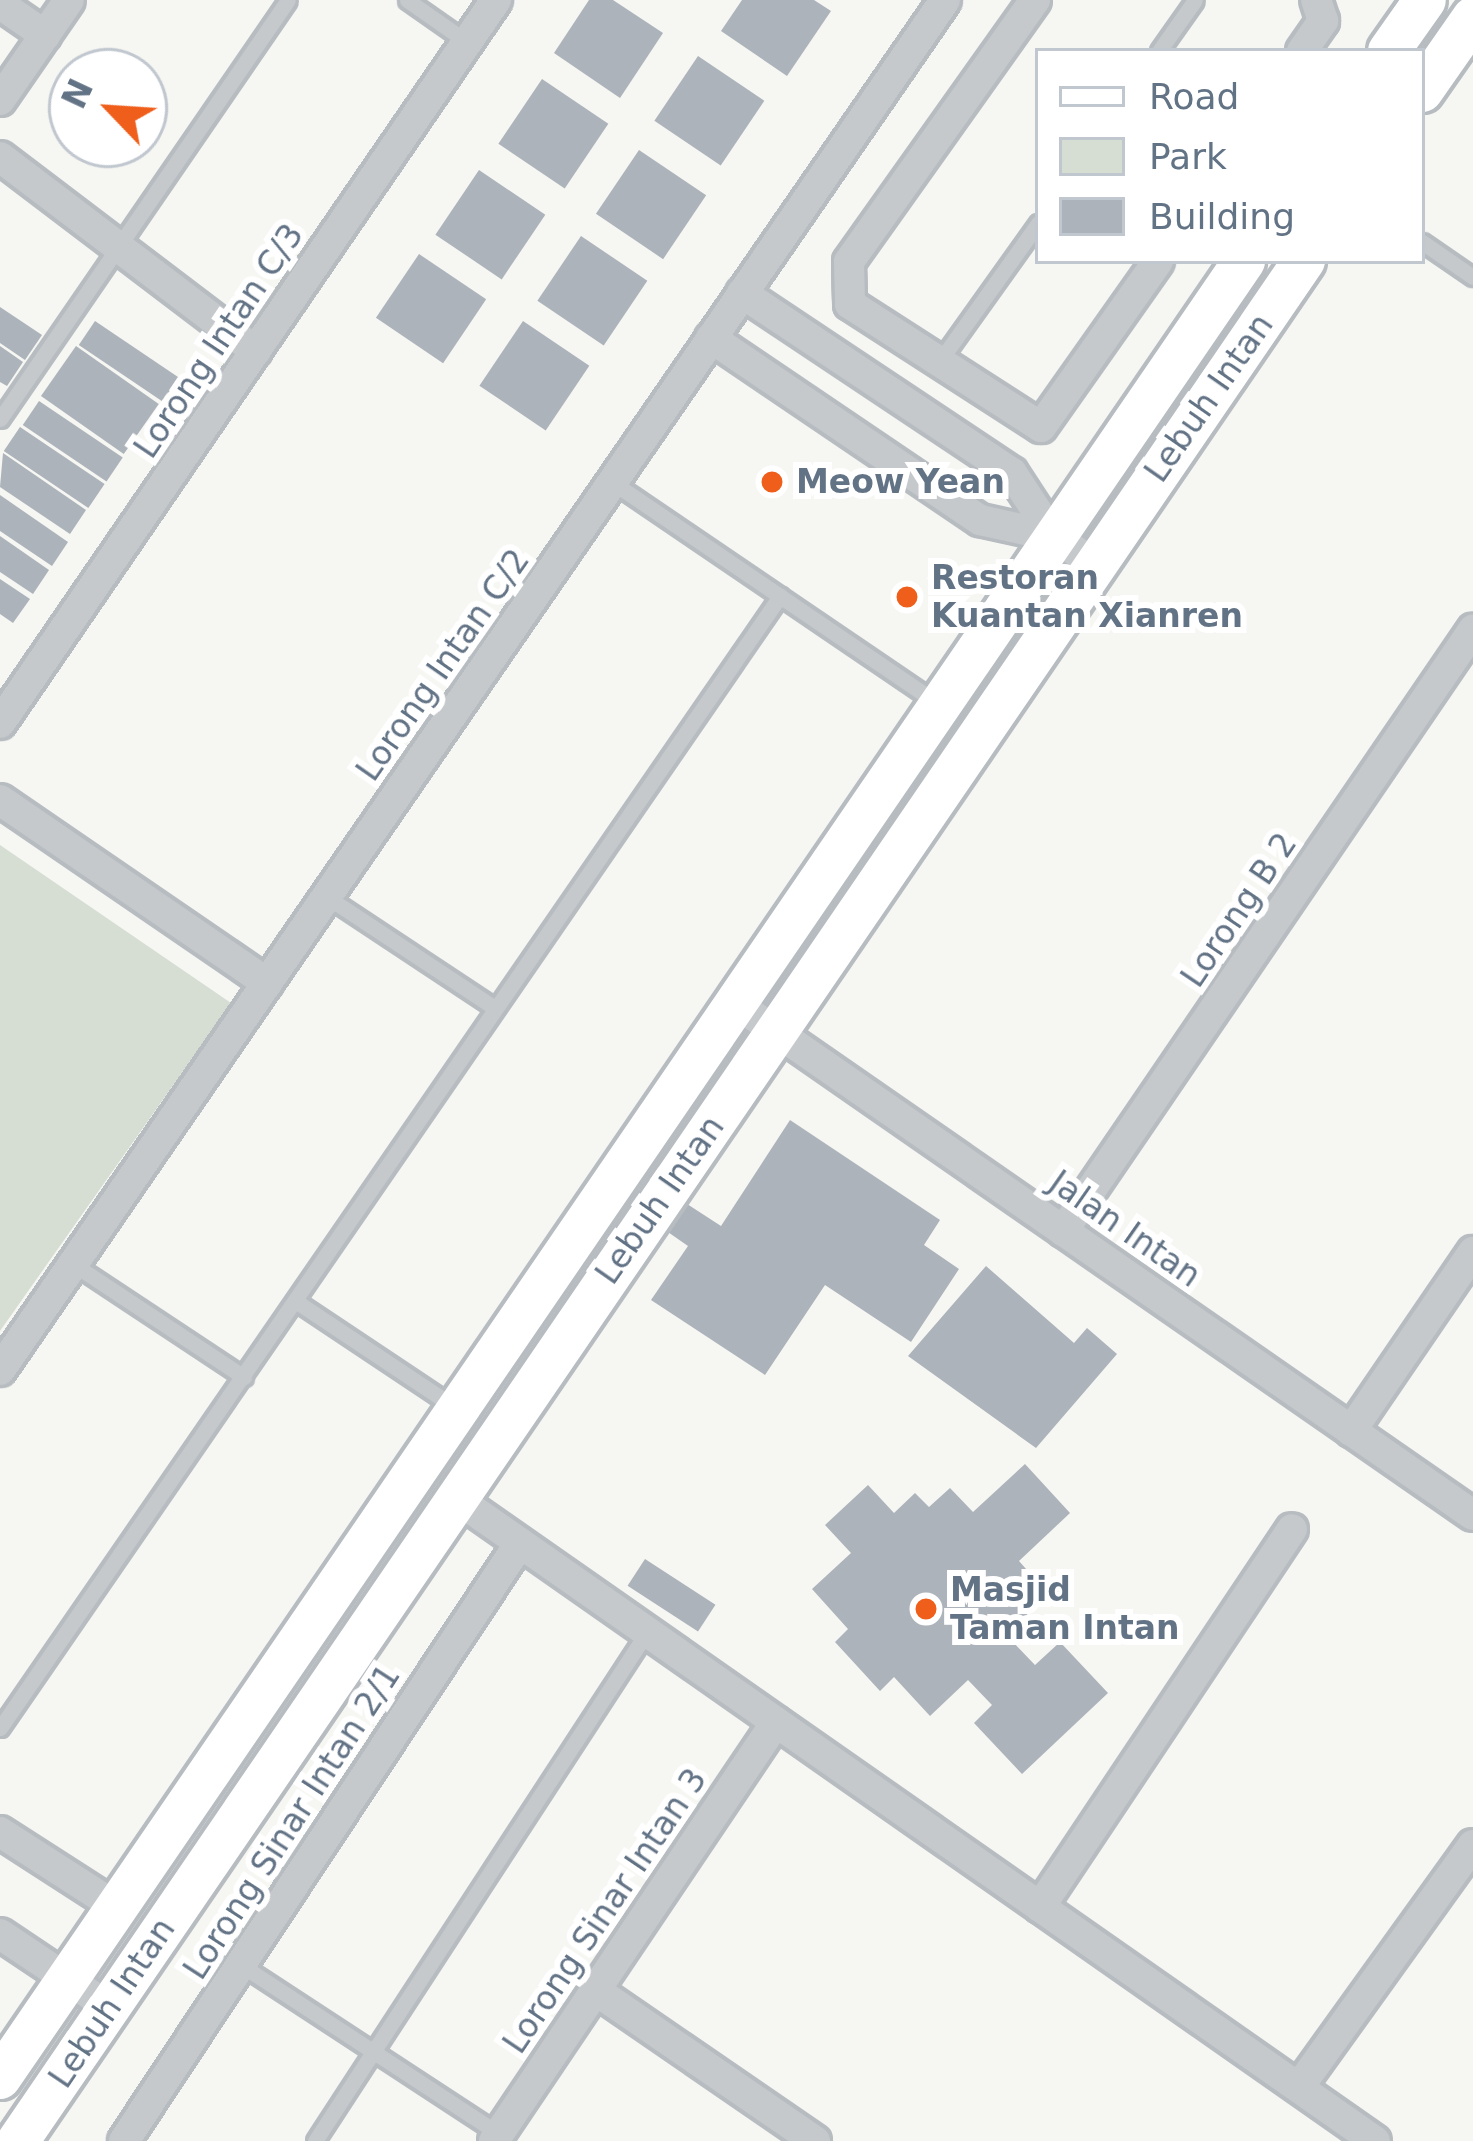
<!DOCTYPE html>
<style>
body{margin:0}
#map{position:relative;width:1473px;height:2141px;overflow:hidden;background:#f6f6f2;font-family:"DejaVu Sans",sans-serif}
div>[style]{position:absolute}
.green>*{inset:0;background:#d6ded3}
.building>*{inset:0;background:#acb3ba;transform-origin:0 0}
.roads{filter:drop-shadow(3px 0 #b7bcc1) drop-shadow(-3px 0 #b7bcc1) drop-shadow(0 3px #b7bcc1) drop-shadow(0 -3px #b7bcc1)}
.service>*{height:15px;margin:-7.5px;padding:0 7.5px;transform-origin:7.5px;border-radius:7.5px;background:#c5c9cc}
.minor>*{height:30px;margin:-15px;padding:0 15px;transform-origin:15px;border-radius:15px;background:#c5c9cc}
.secondary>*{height:42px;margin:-21px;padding:0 21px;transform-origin:21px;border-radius:21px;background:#fff}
.dots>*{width:33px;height:33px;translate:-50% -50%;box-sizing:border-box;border:6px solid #fff;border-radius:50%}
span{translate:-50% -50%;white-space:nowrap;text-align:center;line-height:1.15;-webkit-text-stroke:12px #fff;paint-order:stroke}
.street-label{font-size:33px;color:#637386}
.poi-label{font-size:33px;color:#637386;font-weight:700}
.left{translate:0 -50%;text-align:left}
.legend{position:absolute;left:1035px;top:48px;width:390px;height:216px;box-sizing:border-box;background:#fff;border:3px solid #c1c7cf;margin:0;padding:15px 21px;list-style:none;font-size:36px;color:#637386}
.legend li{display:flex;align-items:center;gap:24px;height:60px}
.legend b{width:60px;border:3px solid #c1c7cf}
.north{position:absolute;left:48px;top:48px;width:120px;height:120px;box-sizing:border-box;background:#fff;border:3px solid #c1c7cf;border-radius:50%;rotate:295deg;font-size:33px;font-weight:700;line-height:48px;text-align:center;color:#637386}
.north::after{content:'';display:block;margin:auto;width:42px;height:54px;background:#ef5e1a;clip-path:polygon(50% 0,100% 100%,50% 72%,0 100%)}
</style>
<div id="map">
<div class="green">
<div style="clip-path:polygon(0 845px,231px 1003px,0 1331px)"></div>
</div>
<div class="building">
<div style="clip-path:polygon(589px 0,613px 0,663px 33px,620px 98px,554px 53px)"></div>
<div style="clip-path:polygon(742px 0,814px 0,831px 11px,787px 76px,721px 31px)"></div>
<div style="left:698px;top:56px;width:80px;height:78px;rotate:34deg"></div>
<div style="left:542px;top:79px;width:80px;height:78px;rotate:34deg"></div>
<div style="left:639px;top:150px;width:81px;height:77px;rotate:34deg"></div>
<div style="left:479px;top:170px;width:80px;height:78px;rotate:34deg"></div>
<div style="left:581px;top:236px;width:80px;height:78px;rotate:34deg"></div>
<div style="left:419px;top:254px;width:81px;height:77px;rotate:34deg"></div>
<div style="clip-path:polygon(0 307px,42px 335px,25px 360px,0 343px)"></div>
<div style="left:95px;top:321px;width:101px;height:29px;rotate:34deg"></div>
<div style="left:523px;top:321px;width:80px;height:78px;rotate:34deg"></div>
<div style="clip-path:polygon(0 346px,23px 362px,7px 386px,0 382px)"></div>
<div style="left:76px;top:346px;width:101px;height:61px;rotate:35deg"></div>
<div style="left:39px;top:401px;width:101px;height:29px;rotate:34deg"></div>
<div style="left:20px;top:427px;width:102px;height:29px;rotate:34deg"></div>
<div style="clip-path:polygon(3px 453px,86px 510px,70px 534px,0 487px)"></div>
<div style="clip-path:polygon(0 495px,68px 542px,52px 566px,0 531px)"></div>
<div style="clip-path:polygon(0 536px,49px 570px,33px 594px,0 572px)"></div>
<div style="clip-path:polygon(0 579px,30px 599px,13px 623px,0 614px)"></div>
<div style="clip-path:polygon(790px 1120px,940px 1220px,924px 1245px,959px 1269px,911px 1342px,825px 1285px,765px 1375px,651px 1300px,688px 1246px,665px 1230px,684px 1202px,721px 1226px)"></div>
<div style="clip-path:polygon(986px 1266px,1074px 1343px,1087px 1328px,1117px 1354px,1036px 1448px,908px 1356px)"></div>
<div style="clip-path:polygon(1025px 1464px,1070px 1513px,1019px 1561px,1034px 1578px,1013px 1599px,1032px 1620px,1011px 1640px,1035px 1665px,1060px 1642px,1108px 1693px,1022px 1774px,974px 1723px,992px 1705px,968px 1680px,930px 1716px,894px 1677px,880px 1691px,835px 1642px,848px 1629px,812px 1589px,851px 1553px,825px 1525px,868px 1485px,894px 1513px,915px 1493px,929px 1507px,950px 1488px,973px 1512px)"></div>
<div style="left:645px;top:1559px;width:84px;height:32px;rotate:33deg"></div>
</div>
<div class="roads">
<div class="service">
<div style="left:407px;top:0;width:73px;rotate:35deg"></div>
<div style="left:1159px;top:51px;width:62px;rotate:-54.8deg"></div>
<div style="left:1422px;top:242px;width:62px;rotate:34.5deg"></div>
<div style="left:939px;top:362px;width:171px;rotate:-54.5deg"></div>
<div style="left:0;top:419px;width:508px;rotate:-55.5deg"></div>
<div style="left:612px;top:482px;width:392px;rotate:34.2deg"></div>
<div style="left:327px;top:897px;width:201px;rotate:33.5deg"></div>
<div style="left:73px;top:1264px;width:205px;rotate:33.5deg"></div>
<div style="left:297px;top:1302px;width:187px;rotate:33.7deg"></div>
<div style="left:0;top:1728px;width:1375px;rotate:-55.43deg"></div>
<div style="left:241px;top:1965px;width:308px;rotate:33.2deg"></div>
<div style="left:315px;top:2141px;width:608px;rotate:-56.89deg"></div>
</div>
<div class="minor">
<div style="left:1035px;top:0;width:321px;rotate:125.4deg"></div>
<div style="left:849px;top:262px;width:42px;rotate:88.6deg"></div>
<div style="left:850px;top:304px;width:227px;rotate:32.8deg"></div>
<div style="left:1041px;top:427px;width:203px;rotate:-54.8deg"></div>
<div style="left:0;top:4px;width:55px;rotate:34.6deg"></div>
<div style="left:1302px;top:51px;width:37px;rotate:-55deg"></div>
<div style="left:1323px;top:21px;width:22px;rotate:-108deg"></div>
<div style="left:0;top:100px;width:121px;rotate:-55.4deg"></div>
<div style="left:0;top:157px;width:321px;rotate:37.2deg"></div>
<div style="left:742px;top:293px;width:324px;rotate:33.7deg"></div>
<div style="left:1012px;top:473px;width:75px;rotate:56.9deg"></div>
<div style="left:711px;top:338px;width:325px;rotate:34.1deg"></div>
<div style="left:980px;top:520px;width:75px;rotate:12.4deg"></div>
<div style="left:1053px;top:536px;width:50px;rotate:33.7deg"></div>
<div style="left:0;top:723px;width:877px;rotate:-55.55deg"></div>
<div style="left:0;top:800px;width:324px;rotate:34.4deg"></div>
<div style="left:735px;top:1003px;width:898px;rotate:34.75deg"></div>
<div style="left:1063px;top:1231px;width:728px;rotate:-55.7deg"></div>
<div style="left:0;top:1370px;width:1664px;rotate:-55.4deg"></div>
<div style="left:1351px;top:1431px;width:217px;rotate:-55.7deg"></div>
<div style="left:453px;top:1496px;width:1125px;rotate:34.98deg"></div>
<div style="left:0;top:1832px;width:137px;rotate:32.8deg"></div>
<div style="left:1040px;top:1907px;width:454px;rotate:-56.3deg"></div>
<div style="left:0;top:1934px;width:131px;rotate:33.8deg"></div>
<div style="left:595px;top:1990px;width:267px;rotate:34.5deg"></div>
<div style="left:1299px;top:2087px;width:298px;rotate:-54.3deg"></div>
<div style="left:124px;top:2141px;width:717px;rotate:-56.49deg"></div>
<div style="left:494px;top:2141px;width:505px;rotate:-56.06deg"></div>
</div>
<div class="secondary">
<div style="left:1389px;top:51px;width:62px;rotate:-54.8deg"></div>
<div style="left:1422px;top:91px;width:89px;rotate:-55.1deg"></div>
<div style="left:0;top:2078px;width:2202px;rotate:-55.6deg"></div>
<div style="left:18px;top:2141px;width:2278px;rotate:-55.63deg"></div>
</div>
</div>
<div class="dots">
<div style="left:772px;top:482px;background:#ef5e1a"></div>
<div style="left:907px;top:597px;background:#ef5e1a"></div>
<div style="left:926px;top:1609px;background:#ef5e1a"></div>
</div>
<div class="street-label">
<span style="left:219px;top:341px;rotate:-56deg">Lorong Intan C/3</span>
<span style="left:1209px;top:398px;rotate:-55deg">Lebuh Intan</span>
<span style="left:443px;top:665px;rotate:-55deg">Lorong Intan C/2</span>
<span style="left:1239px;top:910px;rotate:-56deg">Lorong B 2</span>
<span style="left:660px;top:1200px;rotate:-55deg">Lebuh Intan</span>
<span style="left:1125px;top:1229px;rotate:35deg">Jalan Intan</span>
<span style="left:292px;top:1822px;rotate:-57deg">Lorong Sinar Intan 2/1</span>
<span style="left:605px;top:1911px;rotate:-56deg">Lorong Sinar Intan 3</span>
<span style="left:112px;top:2003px;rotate:-56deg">Lebuh Intan</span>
</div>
<div class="poi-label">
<span class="left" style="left:796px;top:482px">Meow Yean</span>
<span class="left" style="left:931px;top:597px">Restoran<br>Kuantan Xianren</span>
<span class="left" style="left:950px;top:1609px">Masjid<br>Taman Intan</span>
</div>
<ul class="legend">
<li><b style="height:15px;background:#fff"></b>Road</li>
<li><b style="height:33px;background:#d6ded3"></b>Park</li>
<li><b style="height:33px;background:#acb3ba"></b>Building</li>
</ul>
<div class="north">N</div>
</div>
